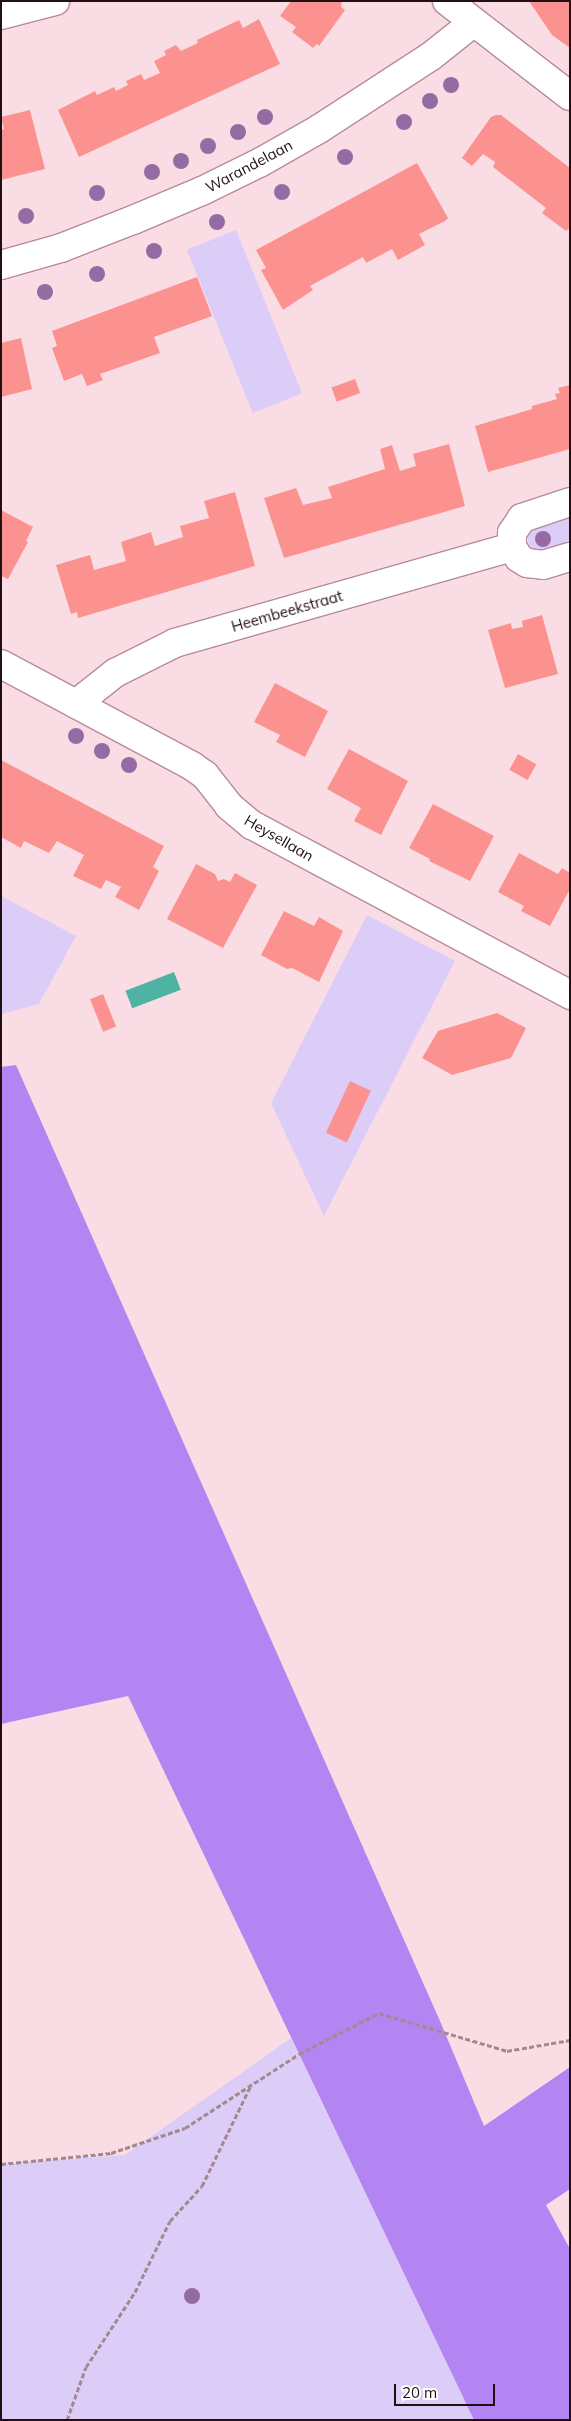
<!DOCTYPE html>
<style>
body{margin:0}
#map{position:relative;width:571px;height:2421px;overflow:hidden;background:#fadde4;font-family:Mulish,sans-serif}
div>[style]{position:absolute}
.green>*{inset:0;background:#dcccf8;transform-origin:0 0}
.forest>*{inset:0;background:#b385f2}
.water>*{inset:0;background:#4fb3a4;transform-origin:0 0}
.building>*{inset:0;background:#fc9290;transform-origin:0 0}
.path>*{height:3px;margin-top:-1.5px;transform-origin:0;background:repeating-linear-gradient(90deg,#a1898f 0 5px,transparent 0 7.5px)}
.roads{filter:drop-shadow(1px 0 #b78b96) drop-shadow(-1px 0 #b78b96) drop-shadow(0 1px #b78b96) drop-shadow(0 -1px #b78b96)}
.minor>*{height:28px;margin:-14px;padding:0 14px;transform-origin:14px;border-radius:14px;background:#fff}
.trees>*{width:16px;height:16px;margin:-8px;border-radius:50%;background:#956ba4}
span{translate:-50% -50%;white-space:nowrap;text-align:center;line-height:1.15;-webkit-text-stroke:4px #fff;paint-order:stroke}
.street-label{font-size:15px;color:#201014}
.frame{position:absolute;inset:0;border:2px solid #201014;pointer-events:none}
.scale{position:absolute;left:394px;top:2384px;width:101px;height:22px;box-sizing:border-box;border:2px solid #201014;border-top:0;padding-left:6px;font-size:15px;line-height:18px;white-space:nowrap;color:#201014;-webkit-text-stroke:4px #fff;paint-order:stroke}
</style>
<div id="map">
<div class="green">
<div style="left:236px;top:230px;width:176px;height:53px;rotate:68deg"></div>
<div style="clip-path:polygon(570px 513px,570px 545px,545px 551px,531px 548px,526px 536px,529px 529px)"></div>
<div style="clip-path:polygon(1px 896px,76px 936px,39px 1004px,1px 1014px)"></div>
<div style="clip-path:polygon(367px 915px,455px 961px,324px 1216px,271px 1103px)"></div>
<div style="clip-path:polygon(291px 2038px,474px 2420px,1px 2420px,1px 2164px,125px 2155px)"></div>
</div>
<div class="forest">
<div style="clip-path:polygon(16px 1065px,440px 2021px,484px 2126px,570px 2067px,570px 2189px,546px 2205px,570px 2249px,570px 2420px,474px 2420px,128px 1696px,1px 1724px,1px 1067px)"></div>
</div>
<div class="water">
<div style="left:174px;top:972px;width:19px;height:52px;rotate:69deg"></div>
</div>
<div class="building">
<div style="clip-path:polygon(291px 1px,342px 1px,341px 7px,345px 10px,319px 46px,317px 44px,313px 48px,292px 32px,296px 27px,280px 16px)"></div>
<div style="clip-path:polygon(529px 1px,570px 1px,570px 48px,552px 35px)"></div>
<div style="clip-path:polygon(259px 19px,280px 64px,79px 157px,58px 110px,95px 91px,97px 95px,114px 87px,116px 91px,128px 85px,126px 81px,141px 74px,144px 80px,160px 73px,154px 61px,166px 55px,164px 51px,176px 45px,181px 51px,198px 43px,197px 40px,239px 20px,243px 28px)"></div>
<div style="clip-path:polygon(30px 110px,45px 169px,1px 180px,1px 130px,4px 129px,1px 117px)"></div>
<div style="clip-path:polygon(496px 115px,501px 115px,570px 168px,570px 228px,566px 231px,542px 213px,546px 208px,493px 167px,495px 162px,483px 154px,472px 166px,462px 158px,491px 117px)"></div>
<div style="clip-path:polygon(417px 163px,448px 218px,445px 221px,419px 234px,425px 245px,398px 260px,392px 249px,366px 263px,363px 257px,310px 286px,313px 290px,283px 310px,261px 270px,266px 268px,256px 250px)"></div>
<div style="clip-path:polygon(197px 277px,212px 316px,154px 337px,160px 353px,100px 374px,103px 380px,87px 386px,82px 374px,64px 381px,52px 348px,57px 346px,52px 331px)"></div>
<div style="clip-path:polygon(21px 338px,32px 389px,1px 397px,1px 343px)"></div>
<div style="left:355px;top:379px;width:15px;height:25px;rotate:70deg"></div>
<div style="clip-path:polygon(570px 385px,570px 449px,488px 472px,475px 426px,532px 409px,532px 406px,557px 399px,555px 394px,560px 393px,558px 388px)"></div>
<div style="clip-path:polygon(449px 444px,465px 506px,284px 558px,264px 498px,296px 488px,303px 505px,332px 498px,328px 487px,385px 469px,380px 449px,392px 445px,400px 471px,416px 466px,413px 454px)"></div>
<div style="clip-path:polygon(235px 492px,255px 566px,78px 618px,77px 612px,71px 614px,56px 565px,90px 555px,94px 570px,126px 561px,121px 542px,151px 532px,155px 546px,183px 537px,180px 526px,209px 518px,204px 501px)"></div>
<div style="clip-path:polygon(1px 510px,33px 527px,26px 541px,28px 542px,8px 579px,1px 576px)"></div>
<div style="clip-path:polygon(542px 615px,558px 674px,505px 688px,488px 630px,511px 623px,512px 629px,523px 627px,522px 621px)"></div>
<div style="clip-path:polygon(275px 683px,328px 711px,305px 757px,276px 742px,280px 735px,254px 722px)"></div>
<div style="clip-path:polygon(349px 749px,408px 781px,381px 835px,354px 821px,361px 808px,327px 789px)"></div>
<div style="left:518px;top:754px;width:21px;height:18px;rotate:29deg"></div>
<div style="clip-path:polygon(1px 760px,164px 846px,153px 867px,159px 871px,139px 910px,115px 897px,121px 887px,106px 880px,101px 889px,73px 876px,84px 855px,57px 841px,49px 853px,24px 841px,21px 848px,1px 837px)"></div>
<div style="clip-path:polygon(433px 804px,494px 836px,470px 881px,429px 861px,430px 859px,409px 848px)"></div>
<div style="clip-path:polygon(519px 853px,558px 874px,562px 868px,570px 873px,570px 889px,550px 926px,521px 911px,524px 906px,498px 892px)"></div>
<div style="clip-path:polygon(196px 864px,215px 874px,218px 881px,224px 879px,230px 882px,235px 873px,257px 885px,223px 948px,167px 919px)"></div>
<div style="clip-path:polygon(284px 911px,314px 926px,319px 917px,343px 931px,319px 982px,292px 968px,287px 969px,261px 955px)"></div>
<div style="left:103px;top:994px;width:35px;height:14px;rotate:68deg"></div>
<div style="clip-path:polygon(497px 1013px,526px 1028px,511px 1058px,452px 1075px,422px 1058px,438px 1031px)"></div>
<div style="left:350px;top:1081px;width:23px;height:57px;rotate:25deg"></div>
</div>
<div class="path">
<div style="left:1px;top:2164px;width:111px;rotate:-5.7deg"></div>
<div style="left:111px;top:2153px;width:78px;rotate:-18.7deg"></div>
<div style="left:185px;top:2128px;width:136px;rotate:-33deg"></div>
<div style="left:299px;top:2054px;width:90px;rotate:-27.1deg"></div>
<div style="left:379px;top:2013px;width:134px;rotate:16.5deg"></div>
<div style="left:507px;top:2051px;width:64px;rotate:-9.9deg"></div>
<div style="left:67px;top:2420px;width:56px;rotate:-70.3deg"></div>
<div style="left:86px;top:2367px;width:90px;rotate:-56.8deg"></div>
<div style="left:135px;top:2292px;width:79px;rotate:-63.8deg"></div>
<div style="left:170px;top:2221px;width:47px;rotate:-47.6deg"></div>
<div style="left:202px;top:2186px;width:110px;rotate:-64.1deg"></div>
</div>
<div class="roads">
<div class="minor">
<div style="left:447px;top:1px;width:155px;rotate:37.7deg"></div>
<div style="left:1px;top:15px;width:56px;rotate:-14.5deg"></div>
<div style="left:1px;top:265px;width:62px;rotate:-15.8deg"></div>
<div style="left:61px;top:248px;width:77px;rotate:-21.3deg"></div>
<div style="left:133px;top:220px;width:75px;rotate:-22.8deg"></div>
<div style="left:202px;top:191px;width:66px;rotate:-26.2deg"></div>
<div style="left:261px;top:162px;width:67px;rotate:-29.6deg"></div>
<div style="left:319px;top:129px;width:132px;rotate:-33deg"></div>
<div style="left:430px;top:57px;width:56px;rotate:-38.5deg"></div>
<div style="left:570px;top:502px;width:51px;rotate:161.6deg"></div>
<div style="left:522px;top:518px;width:18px;rotate:124deg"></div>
<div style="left:512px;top:533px;width:14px;rotate:90deg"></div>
<div style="left:512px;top:547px;width:13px;rotate:58deg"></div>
<div style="left:519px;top:558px;width:9px;rotate:32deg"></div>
<div style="left:527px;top:563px;width:16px;rotate:7deg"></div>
<div style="left:543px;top:565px;width:28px;rotate:-17deg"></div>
<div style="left:1px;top:664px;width:217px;rotate:28.1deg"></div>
<div style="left:192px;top:766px;width:16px;rotate:35deg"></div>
<div style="left:205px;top:775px;width:39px;rotate:52deg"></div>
<div style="left:229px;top:806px;width:30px;rotate:40deg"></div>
<div style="left:252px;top:825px;width:361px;rotate:28.1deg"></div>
<div style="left:76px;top:704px;width:50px;rotate:-38.5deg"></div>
<div style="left:115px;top:673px;width:67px;rotate:-26.6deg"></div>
<div style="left:175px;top:643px;width:350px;rotate:-15.9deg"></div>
</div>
</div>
<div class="trees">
<div style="left:451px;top:85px"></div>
<div style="left:430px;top:101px"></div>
<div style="left:265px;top:117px"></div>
<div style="left:404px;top:122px"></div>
<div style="left:238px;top:132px"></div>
<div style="left:208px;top:146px"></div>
<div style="left:345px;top:157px"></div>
<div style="left:181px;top:161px"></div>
<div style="left:152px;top:172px"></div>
<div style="left:282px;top:192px"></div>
<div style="left:97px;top:193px"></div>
<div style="left:26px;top:216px"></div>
<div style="left:217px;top:222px"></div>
<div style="left:154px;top:251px"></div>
<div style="left:97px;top:274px"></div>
<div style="left:45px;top:292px"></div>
<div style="left:543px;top:539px"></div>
<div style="left:76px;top:736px"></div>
<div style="left:102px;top:751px"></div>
<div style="left:129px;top:765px"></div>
<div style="left:192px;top:2296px"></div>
</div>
<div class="street-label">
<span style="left:249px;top:166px;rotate:-28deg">Warandelaan</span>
<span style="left:287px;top:611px;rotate:-16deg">Heembeekstraat</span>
<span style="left:279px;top:838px;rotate:30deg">Heysellaan</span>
</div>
<div class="frame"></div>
<div class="scale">20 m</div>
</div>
